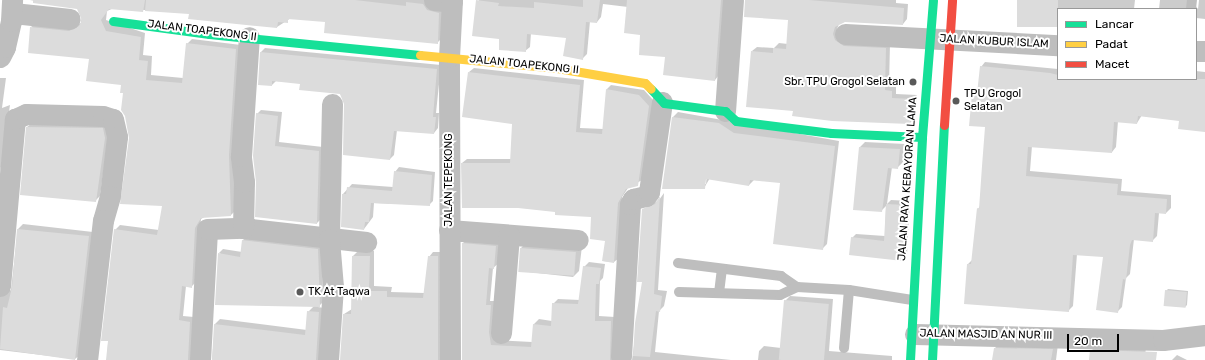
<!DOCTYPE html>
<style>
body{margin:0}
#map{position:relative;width:1205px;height:360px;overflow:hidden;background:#fff;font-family:Rubik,sans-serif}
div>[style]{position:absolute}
.shadow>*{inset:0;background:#0003}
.building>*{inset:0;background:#dcdcdc;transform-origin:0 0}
.lane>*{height:10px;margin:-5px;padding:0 5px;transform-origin:5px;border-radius:5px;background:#bebebe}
.street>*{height:21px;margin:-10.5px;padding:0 10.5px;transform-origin:10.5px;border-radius:10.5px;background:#bebebe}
.fast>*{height:9px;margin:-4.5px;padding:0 4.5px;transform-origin:4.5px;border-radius:4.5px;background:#16e098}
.slow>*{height:9px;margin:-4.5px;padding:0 4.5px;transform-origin:4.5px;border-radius:4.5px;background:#ffcf43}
.jam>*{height:9px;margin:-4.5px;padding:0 4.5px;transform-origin:4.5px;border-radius:4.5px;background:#f24e42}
.dots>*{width:11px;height:11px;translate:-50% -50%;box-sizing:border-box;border:2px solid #fff;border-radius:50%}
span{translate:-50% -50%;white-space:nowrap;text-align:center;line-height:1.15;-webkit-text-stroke:4px #fff;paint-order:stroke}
.street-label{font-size:11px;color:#000}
.poi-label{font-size:11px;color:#000}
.right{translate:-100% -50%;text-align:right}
.left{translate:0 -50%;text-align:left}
.legend{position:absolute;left:1057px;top:8px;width:140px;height:72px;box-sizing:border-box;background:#fff;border:1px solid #999;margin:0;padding:5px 7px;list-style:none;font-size:12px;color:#000}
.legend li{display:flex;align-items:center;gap:8px;height:20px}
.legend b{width:20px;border:1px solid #999}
.scale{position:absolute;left:1067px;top:334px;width:52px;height:18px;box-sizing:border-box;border:2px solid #000;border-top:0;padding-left:5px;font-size:12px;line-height:14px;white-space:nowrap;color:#000;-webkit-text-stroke:3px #fff;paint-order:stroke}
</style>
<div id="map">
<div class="shadow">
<div style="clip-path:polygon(30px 0,428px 0,444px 8px,442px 38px,437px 43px,326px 21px,291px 18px,277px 27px,190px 13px,114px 8px,107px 11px,106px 20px,145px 33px,143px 55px,152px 56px,151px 75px,183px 78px,187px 44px,192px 39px,241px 45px,236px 210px,231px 215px,206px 216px,201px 219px,196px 282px,191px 287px,186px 286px,183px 316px,194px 317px,195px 360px,107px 360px,115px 230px,120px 225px,159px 230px,163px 205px,130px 138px,122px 84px,90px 58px,31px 27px,36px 22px,74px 26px,81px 23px,82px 14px,77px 8px)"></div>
<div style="clip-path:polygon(479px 0,725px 0,719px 75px,715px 80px,666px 56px,642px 34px,628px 7px,603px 4px,601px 17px,597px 22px,590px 21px,587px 54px,582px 59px,567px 37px,531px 33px,530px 47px,525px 51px,501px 38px,473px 35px)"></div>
<div style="clip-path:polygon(745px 0,896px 0,896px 3px,908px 4px,907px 19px,903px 24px,845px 21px,839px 24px,837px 29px,890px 44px,889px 86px,896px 87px,896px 94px,917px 95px,915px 118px,910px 123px,794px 110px,752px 51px,757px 47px,774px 48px,779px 43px,788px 44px,789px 19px,745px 16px)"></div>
<div style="clip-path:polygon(1018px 0,1135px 0,1134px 9px,1058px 9px,1058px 27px)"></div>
<div style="clip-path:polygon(1160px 0,1191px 0,1198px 9px,1199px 0,1205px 0,1205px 19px,1196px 18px,1196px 9px,1159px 9px)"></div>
<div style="clip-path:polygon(265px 48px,441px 65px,436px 113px,439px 113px,438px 128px,434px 133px,397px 130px,394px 155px,390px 159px,345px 104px,340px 93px,301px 83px,276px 81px,272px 85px,259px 84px,261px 52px)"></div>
<div style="clip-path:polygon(985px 62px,1058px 69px,1058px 79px,1196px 79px,1196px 71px,1205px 72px,1205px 131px,1180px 120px,1142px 115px,1137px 123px,1118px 121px,1116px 147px,1112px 152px,1032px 146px,1030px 171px,1122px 179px,1121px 191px,1171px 195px,1171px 208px,1166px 213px,1159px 213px,1157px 236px,1152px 241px,1134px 239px,1130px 274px,1126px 278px,1122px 307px,1117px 312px,1104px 256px,1077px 254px,1073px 306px,1069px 310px,968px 264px,973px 259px,978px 209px,980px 206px,986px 126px,973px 94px,978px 89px,981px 67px)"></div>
<div style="clip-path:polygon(474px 68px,584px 80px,580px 128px,604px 129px,607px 89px,611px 85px,644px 90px,654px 101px,642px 180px,628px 188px,622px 197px,619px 258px,614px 262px,603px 261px,606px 240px,592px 216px,556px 211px,462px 163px,467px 159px,511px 159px,513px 123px,469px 72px)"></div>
<div style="clip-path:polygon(0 78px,6px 78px,2px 108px,10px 105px,0 173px)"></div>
<div style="clip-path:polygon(261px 110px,282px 112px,279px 142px,323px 147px,321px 219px,317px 223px,257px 114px)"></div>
<div style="clip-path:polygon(evenodd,678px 112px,839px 141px,827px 244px,822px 249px,781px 182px,754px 180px,749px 185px,710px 178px,704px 188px,673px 117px,678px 112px,707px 174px,706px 184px,704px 184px,707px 174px)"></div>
<div style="clip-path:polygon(32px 123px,107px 124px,109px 132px,100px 196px,95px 201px,27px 127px)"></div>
<div style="clip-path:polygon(865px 142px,905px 144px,903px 162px,897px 168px,892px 167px,887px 204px,891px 200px,910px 201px,907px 255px,902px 259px,852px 238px,856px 234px,885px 236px,886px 206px,881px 211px,860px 147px)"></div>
<div style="clip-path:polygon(399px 167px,435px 172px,433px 201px,429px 205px,374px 203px,373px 217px,364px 229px,343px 194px,352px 184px,393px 187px,395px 172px)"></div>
<div style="clip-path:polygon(664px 193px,658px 290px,667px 291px,664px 306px,659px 311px,655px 352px,731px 360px,632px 360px,643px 281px,643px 210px,659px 200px)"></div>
<div style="clip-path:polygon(23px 224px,93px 232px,80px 355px,75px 359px,0 350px,0 291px,4px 294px,11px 290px,18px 229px)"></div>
<div style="clip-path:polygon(247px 236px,322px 245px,323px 302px,318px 307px,324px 308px,322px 360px,212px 360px,215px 324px,220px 319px,307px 330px,308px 312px,314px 306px,219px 253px,223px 249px,242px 252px,243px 240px)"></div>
<div style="clip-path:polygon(467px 239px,500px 241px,499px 263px,493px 268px,490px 301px,495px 301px,496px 340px,532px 342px,534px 324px,539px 319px,552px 321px,553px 304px,558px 299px,580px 300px,584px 267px,589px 262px,605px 264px,603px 278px,600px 281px,599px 316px,615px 317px,618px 360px,463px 360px,463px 243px)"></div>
<div style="clip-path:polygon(527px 242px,582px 246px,579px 271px,573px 277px,519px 271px,521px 248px)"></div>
<div style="clip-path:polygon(358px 251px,374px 251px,374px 286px,392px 287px,391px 292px,425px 293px,429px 257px,433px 252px,442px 252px,445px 360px,341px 360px,344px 314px,352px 309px,353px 256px)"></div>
<div style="clip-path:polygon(1168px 289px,1188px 291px,1187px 305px,1185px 307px,1166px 291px)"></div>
<div style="clip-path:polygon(790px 296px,833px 299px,829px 351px,892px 356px,892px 360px,758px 360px,759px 351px,764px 346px,781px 348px,785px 301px)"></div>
<div style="clip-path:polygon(1001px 342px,1058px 344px,1056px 360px,993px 360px,995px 348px)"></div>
<div style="clip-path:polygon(1099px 343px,1146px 344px,1145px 360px,1090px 360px,1091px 351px)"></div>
<div style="clip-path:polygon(1177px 355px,1187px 360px,1172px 360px)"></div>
</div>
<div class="building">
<div style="clip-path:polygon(33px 0,145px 0,143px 12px,109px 9px,101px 20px,106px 31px,141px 37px,139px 60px,148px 61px,146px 80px,182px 83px,186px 43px,236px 49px,229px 155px,231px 216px,201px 218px,195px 228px,192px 288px,182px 286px,179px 320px,190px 322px,188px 360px,106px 360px,108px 341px,101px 341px,114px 229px,157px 235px,162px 206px,120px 204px,129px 138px,125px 116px,121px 110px,123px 93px,120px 93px,121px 85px,86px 81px,89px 59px,28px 53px,30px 27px,69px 31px,79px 26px,82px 20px,77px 9px,33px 3px)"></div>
<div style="clip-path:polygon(146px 0,355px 0,406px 6px,406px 2px,423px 4px,427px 10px,439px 13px,438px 44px,324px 33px,325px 22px,288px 19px,288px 23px,278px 22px,277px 28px,188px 19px,189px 14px,145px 11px)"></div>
<div style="clip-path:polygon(476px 0,499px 3px,498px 6px,534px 8px,534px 2px,583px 7px,583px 0,600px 0,597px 23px,586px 22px,583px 60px,563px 56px,566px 38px,527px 34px,526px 52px,499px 50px,499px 39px,472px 36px)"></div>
<div style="clip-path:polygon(627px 0,721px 0,715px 81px,663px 75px,665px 57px,639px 55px,640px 35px,624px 33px)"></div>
<div style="clip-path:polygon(745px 0,809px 0,904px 8px,903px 25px,845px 22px,835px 27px,833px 34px,835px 40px,844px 46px,886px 48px,885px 90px,892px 91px,892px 98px,913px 99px,910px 124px,832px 121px,792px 116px,793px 111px,746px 107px,751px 51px,773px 53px,773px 48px,786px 49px,788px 20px,744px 17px)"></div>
<div style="left:1017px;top:0;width:41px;height:27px"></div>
<div style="clip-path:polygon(260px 52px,437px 69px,433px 117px,436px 117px,434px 134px,394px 131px,390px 160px,343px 155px,344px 104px,340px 94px,299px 90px,300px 84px,272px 81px,272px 86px,258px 85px)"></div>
<div style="clip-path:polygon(980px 66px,1050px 73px,1058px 75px,1058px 79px,1205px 79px,1205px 132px,1178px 129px,1179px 121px,1138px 116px,1137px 124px,1114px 122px,1112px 153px,1028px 147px,1026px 176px,1118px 184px,1117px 195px,1167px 199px,1166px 214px,1155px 213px,1153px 242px,1132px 240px,1130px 245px,1126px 280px,1123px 279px,1118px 313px,1096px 310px,1103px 257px,1073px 255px,1069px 312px,964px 304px,967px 264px,971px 264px,977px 208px,979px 209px,982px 166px,985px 127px,969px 126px,972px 94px,977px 94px)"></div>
<div style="clip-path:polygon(468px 72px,580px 85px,576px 132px,602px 134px,606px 89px,639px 95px,649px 106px,638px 186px,626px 189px,618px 203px,614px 263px,602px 261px,605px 241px,590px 239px,591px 217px,555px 215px,555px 212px,518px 208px,462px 208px,461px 163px,510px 163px,512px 124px,462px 117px)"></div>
<div style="clip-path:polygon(256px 113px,278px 116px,275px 146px,319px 151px,317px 224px,255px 217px,256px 182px,253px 156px)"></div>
<div style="clip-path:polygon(672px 117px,719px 123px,734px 133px,835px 146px,823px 250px,773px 244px,780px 183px,750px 180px,749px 186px,706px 179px,705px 189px,662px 189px)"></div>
<div style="clip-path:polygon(26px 127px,103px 128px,105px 138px,96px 202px,20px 195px)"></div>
<div style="clip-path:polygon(859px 147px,900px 149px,898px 169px,888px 168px,882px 212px,853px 210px)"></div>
<div style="clip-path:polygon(394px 171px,432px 175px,430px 206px,371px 203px,369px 222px,365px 222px,364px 230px,341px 227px,342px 194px,346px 194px,347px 187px,392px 191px)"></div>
<div style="clip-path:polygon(660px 196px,654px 294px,662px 296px,660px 312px,656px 311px,650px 357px,633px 356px,635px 323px,642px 282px,637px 282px,642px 209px,655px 204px)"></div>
<div style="clip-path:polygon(886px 204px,906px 205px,903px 261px,849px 255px,851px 237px,884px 241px)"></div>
<div style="clip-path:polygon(17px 229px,89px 236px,75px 360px,0 349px,3px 307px,7px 308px,12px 287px)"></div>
<div style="clip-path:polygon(242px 240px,318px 249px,320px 307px,215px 305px,218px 253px,240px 257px)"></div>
<div style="clip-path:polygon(462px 243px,496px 246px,494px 269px,489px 268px,486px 305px,491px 305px,489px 332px,491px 345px,531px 347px,533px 324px,551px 326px,552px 303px,578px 304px,583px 266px,601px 268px,599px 284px,596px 284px,595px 321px,611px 321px,610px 360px,462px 360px)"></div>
<div style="left:520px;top:248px;width:56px;height:24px;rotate:4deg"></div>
<div style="clip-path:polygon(352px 256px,370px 256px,369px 291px,387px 291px,387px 297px,423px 298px,428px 256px,438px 256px,438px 360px,340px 360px,343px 314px,351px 314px)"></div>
<div style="left:1165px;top:290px;width:22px;height:16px;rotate:5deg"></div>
<div style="left:784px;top:300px;width:45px;height:60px;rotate:5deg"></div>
<div style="clip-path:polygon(307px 311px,319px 312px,316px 360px,212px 360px,214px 324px,305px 335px)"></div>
<div style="clip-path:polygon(994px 348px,1053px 349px,1051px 360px,992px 360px)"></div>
<div style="clip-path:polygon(1090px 350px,1157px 352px,1156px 360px,1089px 360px)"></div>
</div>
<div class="lane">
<div style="left:1191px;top:9px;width:9px;rotate:-84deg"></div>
<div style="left:678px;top:263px;width:104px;rotate:7.2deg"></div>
<div style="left:781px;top:276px;width:19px;rotate:35deg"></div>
<div style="left:797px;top:287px;width:52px;rotate:3.3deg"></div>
<div style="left:849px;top:290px;width:64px;rotate:9deg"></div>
<div style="left:679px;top:292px;width:101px;rotate:1.7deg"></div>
<div style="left:780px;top:295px;width:19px;rotate:-25deg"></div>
<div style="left:719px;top:293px;width:24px;rotate:-83deg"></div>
<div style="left:844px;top:348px;width:58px;rotate:-85.1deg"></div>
</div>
<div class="street">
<div style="left:434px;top:0;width:18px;rotate:6deg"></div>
<div style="left:13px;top:13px;width:57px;rotate:6deg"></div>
<div style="left:845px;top:34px;width:213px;rotate:3deg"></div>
<div style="left:1196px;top:51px;width:9px"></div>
<div style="left:0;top:57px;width:11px;rotate:-63deg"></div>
<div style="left:5px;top:47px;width:27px;rotate:-77deg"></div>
<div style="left:11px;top:21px;width:21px;rotate:-87deg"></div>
<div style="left:725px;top:111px;width:111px;rotate:-85.9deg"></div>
<div style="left:243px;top:228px;width:124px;rotate:6.5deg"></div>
<div style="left:449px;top:230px;width:129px;rotate:4.4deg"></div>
<div style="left:329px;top:237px;width:133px;rotate:-88.7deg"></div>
<div style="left:0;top:286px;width:168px;rotate:-84.9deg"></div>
<div style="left:15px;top:119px;width:12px;rotate:-24deg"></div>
<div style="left:26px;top:114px;width:77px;rotate:1.5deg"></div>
<div style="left:103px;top:116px;width:10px;rotate:17deg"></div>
<div style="left:113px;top:119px;width:18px;rotate:77deg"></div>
<div style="left:117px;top:137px;width:59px;rotate:96.8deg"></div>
<div style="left:110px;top:196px;width:25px;rotate:106deg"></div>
<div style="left:103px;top:220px;width:141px;rotate:96.5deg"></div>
<div style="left:501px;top:333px;width:98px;rotate:-85.3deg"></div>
<div style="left:915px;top:334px;width:248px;rotate:1.4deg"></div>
<div style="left:1163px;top:340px;width:42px;rotate:-6.8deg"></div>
<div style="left:621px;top:356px;width:152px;rotate:-86.6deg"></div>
<div style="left:630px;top:204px;width:6px;rotate:-59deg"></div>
<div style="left:633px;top:199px;width:13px;rotate:-13deg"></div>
<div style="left:646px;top:196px;width:5px;rotate:-53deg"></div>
<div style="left:649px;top:192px;width:91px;rotate:-81.8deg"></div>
<div style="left:200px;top:360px;width:131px;rotate:-86.9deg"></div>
<div style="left:207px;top:229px;width:36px;rotate:-2deg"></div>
<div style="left:243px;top:228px;width:46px;rotate:-88.8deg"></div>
<div style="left:244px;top:182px;width:26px;rotate:-97deg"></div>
<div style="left:241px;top:156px;width:119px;rotate:-86.2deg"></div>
<div style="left:328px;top:360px;width:73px;rotate:-86.1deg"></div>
<div style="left:333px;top:287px;width:48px;rotate:-94.8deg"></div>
<div style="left:450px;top:360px;width:303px;rotate:-90.2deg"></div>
<div style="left:449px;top:57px;width:57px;rotate:-87deg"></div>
</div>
<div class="fast">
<div style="left:113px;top:21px;width:97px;rotate:7.7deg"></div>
<div style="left:209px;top:34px;width:212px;rotate:5.7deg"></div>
<div style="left:651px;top:89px;width:19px;rotate:47deg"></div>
<div style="left:664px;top:103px;width:62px;rotate:7.5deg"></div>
<div style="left:725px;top:111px;width:15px;rotate:42deg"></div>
<div style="left:736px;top:121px;width:96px;rotate:7.2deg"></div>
<div style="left:831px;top:133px;width:91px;rotate:2.5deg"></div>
<div style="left:910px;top:360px;width:223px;rotate:-86.9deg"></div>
<div style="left:922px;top:137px;width:137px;rotate:-85.4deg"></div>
<div style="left:932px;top:360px;width:235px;rotate:-87.1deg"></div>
</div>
<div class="slow">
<div style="left:420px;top:55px;width:138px;rotate:5.4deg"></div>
<div style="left:557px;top:68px;width:89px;rotate:9.7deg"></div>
<div style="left:645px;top:83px;width:8px;rotate:45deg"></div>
</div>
<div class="jam">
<div style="left:944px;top:125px;width:125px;rotate:-86.3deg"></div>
</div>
<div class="dots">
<div style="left:913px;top:82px;background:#595959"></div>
<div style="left:956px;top:101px;background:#595959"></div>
<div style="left:300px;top:292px;background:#595959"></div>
</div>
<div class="street-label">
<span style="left:202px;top:31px;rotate:7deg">JALAN TOAPEKONG II</span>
<span style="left:994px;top:42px;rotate:3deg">JALAN KUBUR ISLAM</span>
<span style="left:524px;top:65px;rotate:6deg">JALAN TOAPEKONG II</span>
<span style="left:908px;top:179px;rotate:-86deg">JALAN RAYA KEBAYORAN LAMA</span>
<span style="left:449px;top:180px;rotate:-90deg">JALAN TEPEKONG</span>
<span style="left:986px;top:335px;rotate:1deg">JALAN MASJID AN NUR III</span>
</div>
<div class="poi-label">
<span class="right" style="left:905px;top:82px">Sbr. TPU Grogol Selatan</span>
<span class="left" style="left:964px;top:101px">TPU Grogol<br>Selatan</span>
<span class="left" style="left:308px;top:292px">TK At Taqwa</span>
</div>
<ul class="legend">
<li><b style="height:5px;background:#16e098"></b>Lancar</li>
<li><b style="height:5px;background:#ffcf43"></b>Padat</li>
<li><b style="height:5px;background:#f24e42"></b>Macet</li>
</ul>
<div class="scale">20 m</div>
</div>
